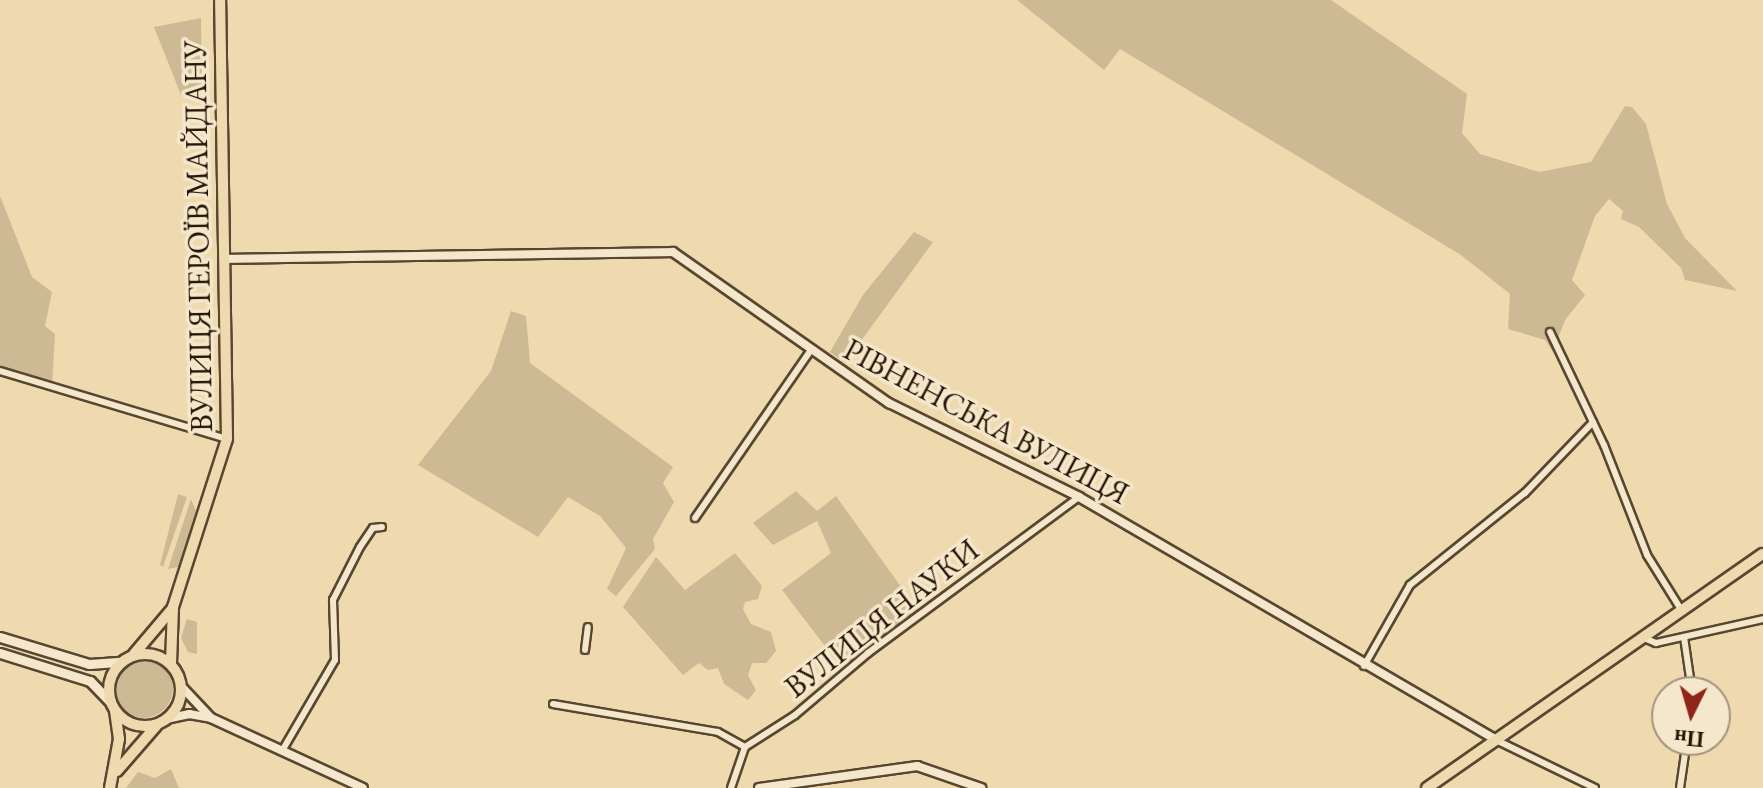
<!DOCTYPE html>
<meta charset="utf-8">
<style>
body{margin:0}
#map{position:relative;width:1763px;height:788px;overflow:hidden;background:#efdab0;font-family:"EB Garamond",serif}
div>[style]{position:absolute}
.green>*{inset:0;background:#cdb993}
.round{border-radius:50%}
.roads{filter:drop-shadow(2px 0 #584730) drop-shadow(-2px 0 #584730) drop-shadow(0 2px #584730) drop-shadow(0 -2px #584730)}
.minor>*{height:6px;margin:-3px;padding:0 3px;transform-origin:3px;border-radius:3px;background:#f5e7cc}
.tertiary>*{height:8px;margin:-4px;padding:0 4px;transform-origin:4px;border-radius:4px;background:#f5e7cc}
.secondary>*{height:9px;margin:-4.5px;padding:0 4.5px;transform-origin:4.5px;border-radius:4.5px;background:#f5e7cc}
.primary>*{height:10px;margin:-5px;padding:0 5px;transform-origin:5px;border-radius:5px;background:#efdab0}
.primary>.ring{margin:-5px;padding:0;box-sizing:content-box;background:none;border:10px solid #efdab0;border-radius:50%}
span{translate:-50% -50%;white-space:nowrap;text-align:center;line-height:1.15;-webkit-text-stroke:7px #f5e7cc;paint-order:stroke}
.street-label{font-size:30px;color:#261605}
.north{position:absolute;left:1651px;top:676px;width:80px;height:80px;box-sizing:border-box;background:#f5e7cc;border:2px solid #a2937c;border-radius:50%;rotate:185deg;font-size:22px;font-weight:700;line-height:32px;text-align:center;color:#261605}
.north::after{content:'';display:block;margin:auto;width:28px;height:36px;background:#8f2418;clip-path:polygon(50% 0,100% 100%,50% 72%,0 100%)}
</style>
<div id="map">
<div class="green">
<div style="clip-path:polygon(1017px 0,1331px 0,1467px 94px,1462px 133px,1480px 154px,1539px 172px,1591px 162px,1625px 106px,1632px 107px,1646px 124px,1667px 204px,1685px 238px,1737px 291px,1685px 280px,1681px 268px,1639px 227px,1621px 219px,1623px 211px,1609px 199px,1595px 216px,1572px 280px,1585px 295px,1565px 320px,1553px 352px,1545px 340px,1508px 329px,1510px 294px,1461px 255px,1120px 49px,1104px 70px)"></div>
<div style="clip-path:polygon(201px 18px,202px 94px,181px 95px,154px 27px)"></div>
<div style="clip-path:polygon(0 196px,32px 277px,52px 292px,45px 326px,55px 334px,52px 387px,0 371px)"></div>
<div style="clip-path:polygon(914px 232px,933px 242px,845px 363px,830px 352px,863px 295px)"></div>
<div style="clip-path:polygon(511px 311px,526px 316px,530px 363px,673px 467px,663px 483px,674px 502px,653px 539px,655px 549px,616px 596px,607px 589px,626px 548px,600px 516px,568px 497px,538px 537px,418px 465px,491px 371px)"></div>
<div style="clip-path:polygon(796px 491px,817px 511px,836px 496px,919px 612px,841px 667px,782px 590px,831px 553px,817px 521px,773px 545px,753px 523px)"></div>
<div style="clip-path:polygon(178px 494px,187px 497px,163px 567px,160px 565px)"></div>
<div style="clip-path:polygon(191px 499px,196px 511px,178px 567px,168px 569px)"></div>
<div style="clip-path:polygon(735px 553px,762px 586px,758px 599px,745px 602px,743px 609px,751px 624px,771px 632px,776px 651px,766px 663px,752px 663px,748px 675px,756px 690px,748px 700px,724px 684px,718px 668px,708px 670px,699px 663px,683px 675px,623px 607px,656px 557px,685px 590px)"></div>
<div style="clip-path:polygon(187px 619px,197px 622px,197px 654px,188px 652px,181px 638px)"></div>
<div class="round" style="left:113px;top:658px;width:60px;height:60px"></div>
<div style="clip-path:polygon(171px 769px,179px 788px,126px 788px,138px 772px,155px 778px)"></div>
</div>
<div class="roads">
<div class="minor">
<div style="left:1550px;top:332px;width:125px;rotate:64.5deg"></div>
<div style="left:1604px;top:445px;width:118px;rotate:68.6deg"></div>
<div style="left:1647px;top:555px;width:66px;rotate:58deg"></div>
<div style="left:0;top:371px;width:236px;rotate:16.7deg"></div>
<div style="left:695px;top:518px;width:203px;rotate:-55.4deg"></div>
<div style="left:1684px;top:637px;width:56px;rotate:81.7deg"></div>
<div style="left:1644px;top:638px;width:13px;rotate:23deg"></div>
<div style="left:1656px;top:643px;width:110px;rotate:-12.6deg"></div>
<div style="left:585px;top:650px;width:23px;rotate:-83deg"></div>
<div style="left:1364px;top:666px;width:93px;rotate:-60.4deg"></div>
<div style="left:1410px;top:585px;width:147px;rotate:-38.7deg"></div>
<div style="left:1525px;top:493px;width:98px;rotate:-46.2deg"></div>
<div style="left:553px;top:704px;width:167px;rotate:9.6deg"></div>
<div style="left:718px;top:732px;width:31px;rotate:29deg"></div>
<div style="left:1496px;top:740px;width:110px;rotate:25.9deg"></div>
<div style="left:282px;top:751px;width:105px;rotate:-59.8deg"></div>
<div style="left:335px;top:660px;width:60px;rotate:-91.9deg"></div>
<div style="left:333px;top:600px;width:59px;rotate:-63deg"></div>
<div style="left:360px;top:547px;width:23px;rotate:-56deg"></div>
<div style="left:373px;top:528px;width:9px;rotate:-6deg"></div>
<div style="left:731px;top:788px;width:43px;rotate:-71.1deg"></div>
<div style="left:745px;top:747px;width:59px;rotate:-32.6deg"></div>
<div style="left:795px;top:715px;width:96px;rotate:-40.3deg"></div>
<div style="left:868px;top:653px;width:262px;rotate:-36.5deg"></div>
<div style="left:1680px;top:788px;width:49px;rotate:-81.7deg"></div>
</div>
<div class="tertiary">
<div style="left:225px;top:259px;width:448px;rotate:-0.9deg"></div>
<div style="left:673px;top:252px;width:264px;rotate:35deg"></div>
<div style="left:889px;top:403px;width:212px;rotate:26.3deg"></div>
<div style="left:1079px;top:497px;width:483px;rotate:30.2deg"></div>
<div style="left:180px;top:685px;width:45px;rotate:46.8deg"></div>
<div style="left:211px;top:718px;width:167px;rotate:24.7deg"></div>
<div style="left:166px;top:719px;width:24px;rotate:-12deg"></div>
<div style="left:189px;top:714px;width:22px;rotate:10deg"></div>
<div style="left:759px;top:788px;width:160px;rotate:-7.9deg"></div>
<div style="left:917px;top:766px;width:68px;rotate:19deg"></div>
</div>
<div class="secondary">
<div style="left:0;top:637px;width:93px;rotate:16.9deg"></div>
<div style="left:89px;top:664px;width:32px;rotate:-4deg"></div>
<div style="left:0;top:653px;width:94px;rotate:17.3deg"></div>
<div style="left:90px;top:681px;width:30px;rotate:46deg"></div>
</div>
<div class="primary">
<div class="ring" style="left:109px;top:654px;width:62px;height:62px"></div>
<div style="left:134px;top:654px;width:59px;rotate:-49.8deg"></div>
<div style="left:171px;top:664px;width:57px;rotate:-88deg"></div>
<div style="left:173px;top:607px;width:176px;rotate:-72.2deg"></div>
<div style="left:227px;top:439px;width:439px;rotate:-90.9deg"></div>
<div style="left:117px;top:771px;width:60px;rotate:-49.1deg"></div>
<div style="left:110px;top:788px;width:50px;rotate:-79.6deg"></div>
<div style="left:119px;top:739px;width:28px;rotate:-98deg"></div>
<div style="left:1427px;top:788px;width:409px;rotate:-34.9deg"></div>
</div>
</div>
<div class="street-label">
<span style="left:199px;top:236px;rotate:-91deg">ВУЛИЦЯ ГЕРОЇВ МАЙДАНУ</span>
<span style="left:986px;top:422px;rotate:28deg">РІВНЕНСЬКА ВУЛИЦЯ</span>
<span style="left:882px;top:619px;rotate:-38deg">ВУЛИЦЯ НАУКИ</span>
</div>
<div class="north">Пн</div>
</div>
